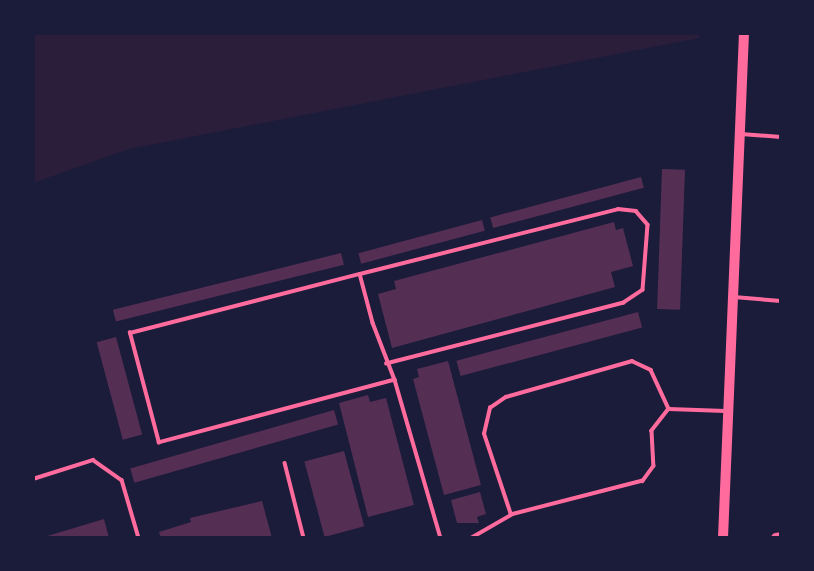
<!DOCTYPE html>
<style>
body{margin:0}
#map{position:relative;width:814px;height:571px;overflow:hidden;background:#1b1b3a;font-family:Barlow,sans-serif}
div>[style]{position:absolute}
.green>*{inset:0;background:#2a1e3b}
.building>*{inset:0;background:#542f53;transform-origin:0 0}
.service>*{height:3.5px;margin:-1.75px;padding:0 1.75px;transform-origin:1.75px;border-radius:1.75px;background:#ff6b9d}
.tertiary>*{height:10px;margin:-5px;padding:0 5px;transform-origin:5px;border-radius:5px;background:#ff6b9d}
.secondary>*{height:10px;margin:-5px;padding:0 5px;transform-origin:5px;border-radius:5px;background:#ff6b9d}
span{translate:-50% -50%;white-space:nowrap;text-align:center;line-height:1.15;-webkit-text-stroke:5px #1b1b3a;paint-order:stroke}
.frame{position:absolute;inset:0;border:35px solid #1b1b3a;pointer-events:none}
</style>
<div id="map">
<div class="green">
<div style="clip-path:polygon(33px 33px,699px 33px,699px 38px,129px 149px,33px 183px)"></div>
</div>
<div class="building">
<div style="left:662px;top:169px;width:23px;height:140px;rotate:2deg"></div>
<div style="left:641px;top:177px;width:11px;height:156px;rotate:75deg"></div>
<div style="left:482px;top:220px;width:11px;height:128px;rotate:75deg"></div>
<div style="clip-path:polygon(614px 222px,616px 230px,623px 228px,633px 266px,611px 272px,615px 287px,392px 348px,378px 294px,396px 289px,394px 281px)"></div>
<div style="left:341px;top:253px;width:12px;height:235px;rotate:76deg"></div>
<div style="left:638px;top:312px;width:16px;height:188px;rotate:75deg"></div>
<div style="left:116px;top:337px;width:101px;height:20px;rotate:75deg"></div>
<div style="clip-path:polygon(448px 361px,481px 485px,444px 495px,413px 379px,419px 377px,417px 369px)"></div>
<div style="clip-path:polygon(368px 395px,370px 402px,386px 398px,414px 505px,368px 517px,339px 403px)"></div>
<div style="left:334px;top:410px;width:15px;height:212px;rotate:74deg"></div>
<div style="left:344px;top:451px;width:78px;height:41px;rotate:75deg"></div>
<div style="clip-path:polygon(480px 492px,486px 514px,477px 517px,479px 523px,457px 523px,451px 500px)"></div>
<div style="clip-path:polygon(262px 501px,272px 538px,161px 538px,159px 532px,191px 522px,190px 518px)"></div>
<div style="clip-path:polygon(104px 519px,109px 538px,44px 538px,44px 537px)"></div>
</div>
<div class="service">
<div style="left:741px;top:134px;width:40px;rotate:4.3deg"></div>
<div style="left:360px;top:274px;width:266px;rotate:-14.1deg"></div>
<div style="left:618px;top:209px;width:18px;rotate:6deg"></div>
<div style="left:636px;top:211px;width:18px;rotate:49deg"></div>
<div style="left:648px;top:225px;width:65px;rotate:94.4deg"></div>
<div style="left:643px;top:290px;width:23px;rotate:146deg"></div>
<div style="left:624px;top:303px;width:245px;rotate:165.6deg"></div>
<div style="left:734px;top:297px;width:47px;rotate:4.9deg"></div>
<div style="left:395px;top:380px;width:244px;rotate:165.1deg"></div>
<div style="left:159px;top:443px;width:114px;rotate:-104.8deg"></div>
<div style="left:130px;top:333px;width:237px;rotate:-14.4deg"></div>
<div style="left:360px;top:274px;width:51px;rotate:75.1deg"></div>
<div style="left:373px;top:323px;width:61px;rotate:68.9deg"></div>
<div style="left:395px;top:380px;width:165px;rotate:73.8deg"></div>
<div style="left:669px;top:409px;width:28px;rotate:128deg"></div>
<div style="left:652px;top:431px;width:35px;rotate:87deg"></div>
<div style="left:654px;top:466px;width:19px;rotate:126deg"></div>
<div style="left:643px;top:481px;width:136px;rotate:165.6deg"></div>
<div style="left:511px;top:515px;width:85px;rotate:-108.4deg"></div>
<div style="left:484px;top:434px;width:27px;rotate:-77deg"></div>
<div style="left:490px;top:408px;width:19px;rotate:-35deg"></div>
<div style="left:506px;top:397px;width:131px;rotate:-15.9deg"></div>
<div style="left:632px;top:361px;width:21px;rotate:25deg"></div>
<div style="left:651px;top:370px;width:43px;rotate:65.2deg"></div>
<div style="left:669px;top:409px;width:56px;rotate:2deg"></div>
<div style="left:285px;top:463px;width:77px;rotate:75.8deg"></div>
<div style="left:33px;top:479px;width:63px;rotate:-17.6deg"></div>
<div style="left:93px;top:460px;width:35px;rotate:35deg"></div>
<div style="left:122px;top:480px;width:60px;rotate:73.7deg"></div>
<div style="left:471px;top:538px;width:46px;rotate:-29.9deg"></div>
</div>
<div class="tertiary">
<div style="left:723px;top:538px;width:505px;rotate:-87.62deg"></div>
</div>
<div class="secondary">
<div style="left:776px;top:538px;width:5px;rotate:-11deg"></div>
</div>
<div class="frame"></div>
</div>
